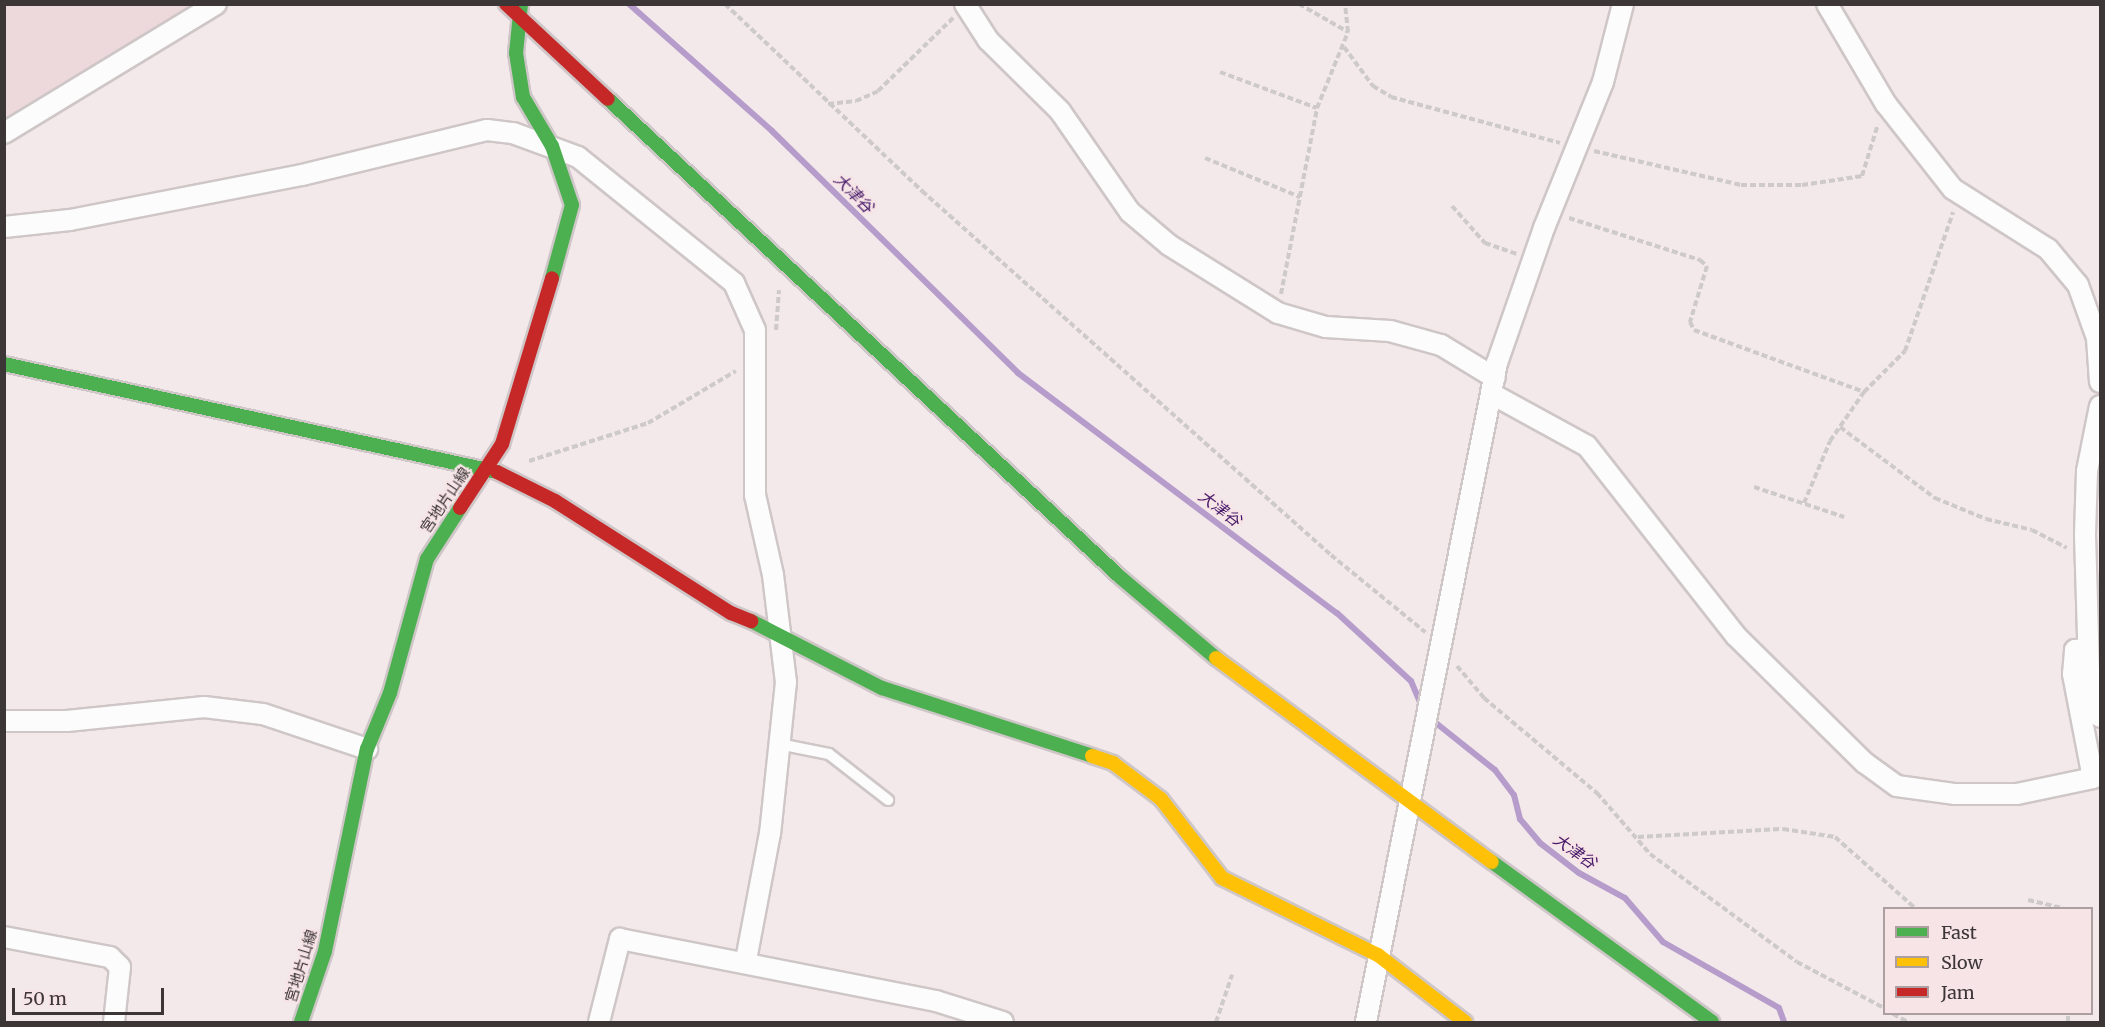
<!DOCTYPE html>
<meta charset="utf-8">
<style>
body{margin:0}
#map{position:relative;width:2105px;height:1027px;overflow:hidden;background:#f3e8ea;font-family:Merriweather,"Noto Sans JP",serif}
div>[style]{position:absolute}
.built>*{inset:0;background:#edd9db}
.stream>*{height:6px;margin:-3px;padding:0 3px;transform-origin:3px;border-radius:3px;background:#b59cca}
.path>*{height:4px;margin-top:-2px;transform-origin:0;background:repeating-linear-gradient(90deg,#cecacb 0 6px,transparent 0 9px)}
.roads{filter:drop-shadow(2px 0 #cec6c7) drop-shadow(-2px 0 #cec6c7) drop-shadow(0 2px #cec6c7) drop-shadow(0 -2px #cec6c7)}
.lane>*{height:10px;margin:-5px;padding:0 5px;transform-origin:5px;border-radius:5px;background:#fdfcfc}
.street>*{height:20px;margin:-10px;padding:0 10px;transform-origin:10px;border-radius:10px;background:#fdfcfc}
.fast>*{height:14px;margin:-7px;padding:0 7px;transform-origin:7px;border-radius:7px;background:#4caf50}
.slow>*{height:14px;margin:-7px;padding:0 7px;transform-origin:7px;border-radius:7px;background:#ffc107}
.jam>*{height:14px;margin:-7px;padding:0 7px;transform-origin:7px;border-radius:7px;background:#c62828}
span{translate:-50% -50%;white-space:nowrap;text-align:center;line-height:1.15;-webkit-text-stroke:4.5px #f7e4e6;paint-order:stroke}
.street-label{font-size:15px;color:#3d3637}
.water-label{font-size:16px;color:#461a6a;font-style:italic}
.frame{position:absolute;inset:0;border:6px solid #3d3637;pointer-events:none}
.legend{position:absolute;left:1883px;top:907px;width:210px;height:108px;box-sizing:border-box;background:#f7e4e6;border:2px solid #ad9ea0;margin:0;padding:8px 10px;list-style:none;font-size:18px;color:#3d3637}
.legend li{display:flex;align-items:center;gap:12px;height:30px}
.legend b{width:30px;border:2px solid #ad9ea0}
.scale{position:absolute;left:12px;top:988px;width:152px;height:27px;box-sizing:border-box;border:3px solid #3d3637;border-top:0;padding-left:8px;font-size:18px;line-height:21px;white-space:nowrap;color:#3d3637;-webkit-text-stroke:4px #f7e4e6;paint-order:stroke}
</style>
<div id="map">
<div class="built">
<div style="clip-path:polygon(5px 4px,192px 4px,192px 5px,5px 120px)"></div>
</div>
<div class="stream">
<div style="left:629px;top:4px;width:191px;rotate:41.6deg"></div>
<div style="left:772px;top:131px;width:345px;rotate:44.5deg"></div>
<div style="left:1018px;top:373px;width:399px;rotate:37deg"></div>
<div style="left:1337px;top:613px;width:100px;rotate:42.6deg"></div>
<div style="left:1411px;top:681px;width:30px;rotate:67deg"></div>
<div style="left:1431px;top:719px;width:82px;rotate:38.6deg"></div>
<div style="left:1495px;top:770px;width:31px;rotate:53deg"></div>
<div style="left:1514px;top:795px;width:25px;rotate:76deg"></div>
<div style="left:1520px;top:819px;width:31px;rotate:50deg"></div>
<div style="left:1540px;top:843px;width:49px;rotate:37.6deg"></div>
<div style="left:1579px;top:873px;width:52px;rotate:28.5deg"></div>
<div style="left:1625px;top:898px;width:58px;rotate:49.2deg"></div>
<div style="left:1663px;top:942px;width:133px;rotate:29.6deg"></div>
<div style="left:1779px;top:1008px;width:15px;rotate:70deg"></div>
</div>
<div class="path">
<div style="left:725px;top:4px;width:272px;rotate:43.5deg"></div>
<div style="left:922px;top:191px;width:548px;rotate:41.67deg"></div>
<div style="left:1331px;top:555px;width:122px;rotate:39.3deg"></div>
<div style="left:1299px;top:4px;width:56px;rotate:29.7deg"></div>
<div style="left:1344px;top:47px;width:49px;rotate:53.4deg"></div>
<div style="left:1373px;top:86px;width:21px;rotate:31deg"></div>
<div style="left:1391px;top:97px;width:175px;rotate:15.2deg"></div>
<div style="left:1220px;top:72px;width:103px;rotate:20.4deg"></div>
<div style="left:828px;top:104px;width:28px;rotate:-6deg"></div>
<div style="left:856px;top:101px;width:24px;rotate:-24deg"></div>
<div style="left:878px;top:91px;width:105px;rotate:-44.2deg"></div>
<div style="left:1594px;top:151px;width:151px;rotate:13deg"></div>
<div style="left:1741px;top:185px;width:61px"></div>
<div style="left:1802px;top:185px;width:61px;rotate:-8.5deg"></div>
<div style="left:1862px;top:176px;width:54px;rotate:-72.9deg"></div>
<div style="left:1205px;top:158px;width:103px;rotate:22.3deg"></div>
<div style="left:1452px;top:206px;width:50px;rotate:48.3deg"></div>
<div style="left:1485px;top:243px;width:34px;rotate:19deg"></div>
<div style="left:1569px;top:218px;width:138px;rotate:17.8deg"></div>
<div style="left:1700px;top:260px;width:9px;rotate:41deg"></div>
<div style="left:1707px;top:266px;width:59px;rotate:106.9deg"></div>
<div style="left:1690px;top:322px;width:9px;rotate:63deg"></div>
<div style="left:1694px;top:330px;width:181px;rotate:20deg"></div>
<div style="left:1281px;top:294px;width:189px;rotate:-79deg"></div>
<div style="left:1317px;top:108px;width:82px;rotate:-67.8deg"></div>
<div style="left:1348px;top:32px;width:28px;rotate:-96deg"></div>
<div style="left:776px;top:330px;width:40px;rotate:-85.7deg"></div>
<div style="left:1840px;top:427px;width:119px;rotate:36.8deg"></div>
<div style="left:1935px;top:498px;width:55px;rotate:22.4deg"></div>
<div style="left:1986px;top:519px;width:47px;rotate:13.4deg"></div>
<div style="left:2032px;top:530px;width:39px;rotate:27deg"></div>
<div style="left:529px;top:461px;width:125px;rotate:-17.7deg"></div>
<div style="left:648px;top:423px;width:102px;rotate:-30.6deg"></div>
<div style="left:1754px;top:487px;width:95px;rotate:18.4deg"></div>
<div style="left:1804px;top:503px;width:67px;rotate:-67.2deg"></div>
<div style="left:1830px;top:441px;width:60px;rotate:-55.2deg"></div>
<div style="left:1864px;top:392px;width:58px;rotate:-45deg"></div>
<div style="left:1905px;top:351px;width:147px;rotate:-70.9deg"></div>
<div style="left:1457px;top:666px;width:42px;rotate:49.8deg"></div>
<div style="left:1484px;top:698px;width:148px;rotate:40.1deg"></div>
<div style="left:1597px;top:793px;width:81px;rotate:49deg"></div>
<div style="left:1650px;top:854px;width:182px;rotate:36.3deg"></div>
<div style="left:1797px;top:962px;width:98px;rotate:27.9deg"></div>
<div style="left:1638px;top:837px;width:145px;rotate:-3.2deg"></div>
<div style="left:1783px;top:829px;width:53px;rotate:8.7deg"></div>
<div style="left:1835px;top:837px;width:107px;rotate:41.6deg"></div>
<div style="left:2028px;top:900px;width:36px;rotate:13deg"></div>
<div style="left:1893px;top:1014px;width:17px;rotate:28deg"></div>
<div style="left:1216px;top:1022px;width:50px;rotate:-71.2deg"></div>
<div style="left:2068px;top:1022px;width:8px;rotate:-90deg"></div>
</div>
<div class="roads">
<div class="lane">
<div style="left:779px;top:744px;width:51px;rotate:11.3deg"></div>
<div style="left:829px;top:754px;width:75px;rotate:37.9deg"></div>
</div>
<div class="street">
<div style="left:965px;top:4px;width:43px;rotate:57.4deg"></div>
<div style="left:988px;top:40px;width:101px;rotate:44.6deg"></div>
<div style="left:1060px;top:111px;width:123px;rotate:55.3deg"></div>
<div style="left:1130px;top:212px;width:51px;rotate:40.2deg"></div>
<div style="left:1169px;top:245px;width:128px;rotate:32deg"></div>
<div style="left:1278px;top:313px;width:50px;rotate:16.3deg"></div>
<div style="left:1326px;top:327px;width:64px;rotate:3.6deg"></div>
<div style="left:1390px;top:331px;width:53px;rotate:15.4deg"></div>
<div style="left:1441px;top:345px;width:63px;rotate:31.4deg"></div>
<div style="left:1827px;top:4px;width:116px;rotate:59.5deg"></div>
<div style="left:1886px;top:104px;width:108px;rotate:51.8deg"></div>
<div style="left:1953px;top:189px;width:112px;rotate:32.3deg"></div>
<div style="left:2048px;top:249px;width:47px;rotate:50.2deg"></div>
<div style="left:2078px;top:285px;width:56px;rotate:70.3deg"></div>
<div style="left:2097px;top:338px;width:44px;rotate:86.1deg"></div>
<div style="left:4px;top:133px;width:248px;rotate:-31.3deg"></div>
<div style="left:4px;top:227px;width:66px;rotate:-6.1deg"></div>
<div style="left:70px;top:220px;width:236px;rotate:-11deg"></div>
<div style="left:302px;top:175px;width:190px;rotate:-13.7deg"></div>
<div style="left:487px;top:130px;width:26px;rotate:7deg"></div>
<div style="left:513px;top:133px;width:69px;rotate:20.3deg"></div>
<div style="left:578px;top:157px;width:201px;rotate:38.9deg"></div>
<div style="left:734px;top:283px;width:51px;rotate:65.9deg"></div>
<div style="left:755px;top:330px;width:165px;rotate:90deg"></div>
<div style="left:755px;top:495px;width:82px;rotate:77.3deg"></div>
<div style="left:773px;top:575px;width:108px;rotate:83.1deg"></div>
<div style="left:786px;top:682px;width:152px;rotate:96deg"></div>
<div style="left:770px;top:833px;width:129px;rotate:100.7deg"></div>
<div style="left:1492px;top:394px;width:108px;rotate:28.7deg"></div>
<div style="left:1587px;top:446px;width:241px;rotate:51.9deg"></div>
<div style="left:1736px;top:636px;width:181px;rotate:44.6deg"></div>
<div style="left:1865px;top:763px;width:39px;rotate:36deg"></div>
<div style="left:1897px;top:786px;width:59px;rotate:7.9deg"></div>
<div style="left:1955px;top:794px;width:62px"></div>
<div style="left:2017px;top:794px;width:78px;rotate:-11.9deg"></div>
<div style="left:2093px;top:778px;width:106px;rotate:-100.9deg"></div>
<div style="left:2073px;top:674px;width:24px;rotate:-85deg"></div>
<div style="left:2075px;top:650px;width:13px;rotate:-4deg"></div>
<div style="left:2100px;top:406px;width:66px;rotate:101.3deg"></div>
<div style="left:2087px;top:471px;width:64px;rotate:91.8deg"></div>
<div style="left:2085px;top:535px;width:138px;rotate:88.3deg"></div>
<div style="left:2089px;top:673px;width:45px;rotate:76deg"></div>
<div style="left:4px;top:721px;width:63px"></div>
<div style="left:67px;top:721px;width:138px;rotate:-5.8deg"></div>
<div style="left:204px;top:707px;width:59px;rotate:6.8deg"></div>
<div style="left:263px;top:714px;width:110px;rotate:18.6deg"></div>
<div style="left:4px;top:937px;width:108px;rotate:10.7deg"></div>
<div style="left:110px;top:957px;width:14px;rotate:45deg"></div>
<div style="left:120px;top:967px;width:55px;rotate:96.2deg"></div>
<div style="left:599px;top:1022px;width:86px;rotate:-75.8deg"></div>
<div style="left:620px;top:939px;width:322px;rotate:11.1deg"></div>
<div style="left:936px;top:1001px;width:70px;rotate:17.4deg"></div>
<div style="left:1366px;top:1022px;width:672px;rotate:-78.76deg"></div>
<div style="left:1497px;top:363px;width:143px;rotate:-70.8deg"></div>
<div style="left:1544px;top:228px;width:157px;rotate:-68deg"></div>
<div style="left:1603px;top:82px;width:81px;rotate:-75.6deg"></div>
</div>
<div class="fast">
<div style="left:521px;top:4px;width:49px;rotate:95.8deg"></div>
<div style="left:516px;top:53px;width:45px;rotate:81deg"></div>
<div style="left:523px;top:97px;width:57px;rotate:59.4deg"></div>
<div style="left:552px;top:146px;width:62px;rotate:71.3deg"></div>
<div style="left:572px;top:205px;width:76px;rotate:105.3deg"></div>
<div style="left:608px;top:99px;width:700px;rotate:43.03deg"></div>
<div style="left:1120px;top:577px;width:126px;rotate:40.2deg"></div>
<div style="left:4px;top:364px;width:505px;rotate:12.36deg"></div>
<div style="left:751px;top:621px;width:147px;rotate:27.1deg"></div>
<div style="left:882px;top:688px;width:221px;rotate:17.9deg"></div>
<div style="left:1492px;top:862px;width:272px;rotate:36deg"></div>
<div style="left:301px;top:1022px;width:75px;rotate:-71.3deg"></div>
<div style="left:325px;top:951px;width:206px;rotate:-78.3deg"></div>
<div style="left:367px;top:749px;width:61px;rotate:-67.7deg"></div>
<div style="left:390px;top:693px;width:139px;rotate:-74.6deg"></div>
<div style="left:427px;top:559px;width:61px;rotate:-57.1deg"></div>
</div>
<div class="slow">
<div style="left:1216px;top:658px;width:343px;rotate:36.5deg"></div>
<div style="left:1092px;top:756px;width:22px;rotate:18deg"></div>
<div style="left:1113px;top:763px;width:60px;rotate:36.9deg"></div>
<div style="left:1161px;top:799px;width:100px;rotate:52.3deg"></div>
<div style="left:1222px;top:878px;width:174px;rotate:26.3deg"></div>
<div style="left:1378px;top:955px;width:110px;rotate:37.6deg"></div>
</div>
<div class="jam">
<div style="left:506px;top:4px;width:139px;rotate:43deg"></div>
<div style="left:497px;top:472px;width:65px;rotate:26.6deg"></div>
<div style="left:555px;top:501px;width:209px;rotate:32.5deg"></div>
<div style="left:731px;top:613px;width:22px;rotate:22deg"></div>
<div style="left:460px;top:508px;width:77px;rotate:-56.7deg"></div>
<div style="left:502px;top:444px;width:173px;rotate:-73.2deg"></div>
</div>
</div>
<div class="street-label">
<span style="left:445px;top:500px;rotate:-56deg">宮地片山線</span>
<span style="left:301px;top:966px;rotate:-73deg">宮地片山線</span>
</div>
<div class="water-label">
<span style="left:854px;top:193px;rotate:45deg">大津谷</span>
<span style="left:1220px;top:508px;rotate:37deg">大津谷</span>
<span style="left:1575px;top:851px;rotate:35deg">大津谷</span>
</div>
<div class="frame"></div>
<ul class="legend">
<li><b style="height:8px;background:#4caf50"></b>Fast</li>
<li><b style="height:8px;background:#ffc107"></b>Slow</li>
<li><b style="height:8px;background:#c62828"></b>Jam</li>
</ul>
<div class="scale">50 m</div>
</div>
